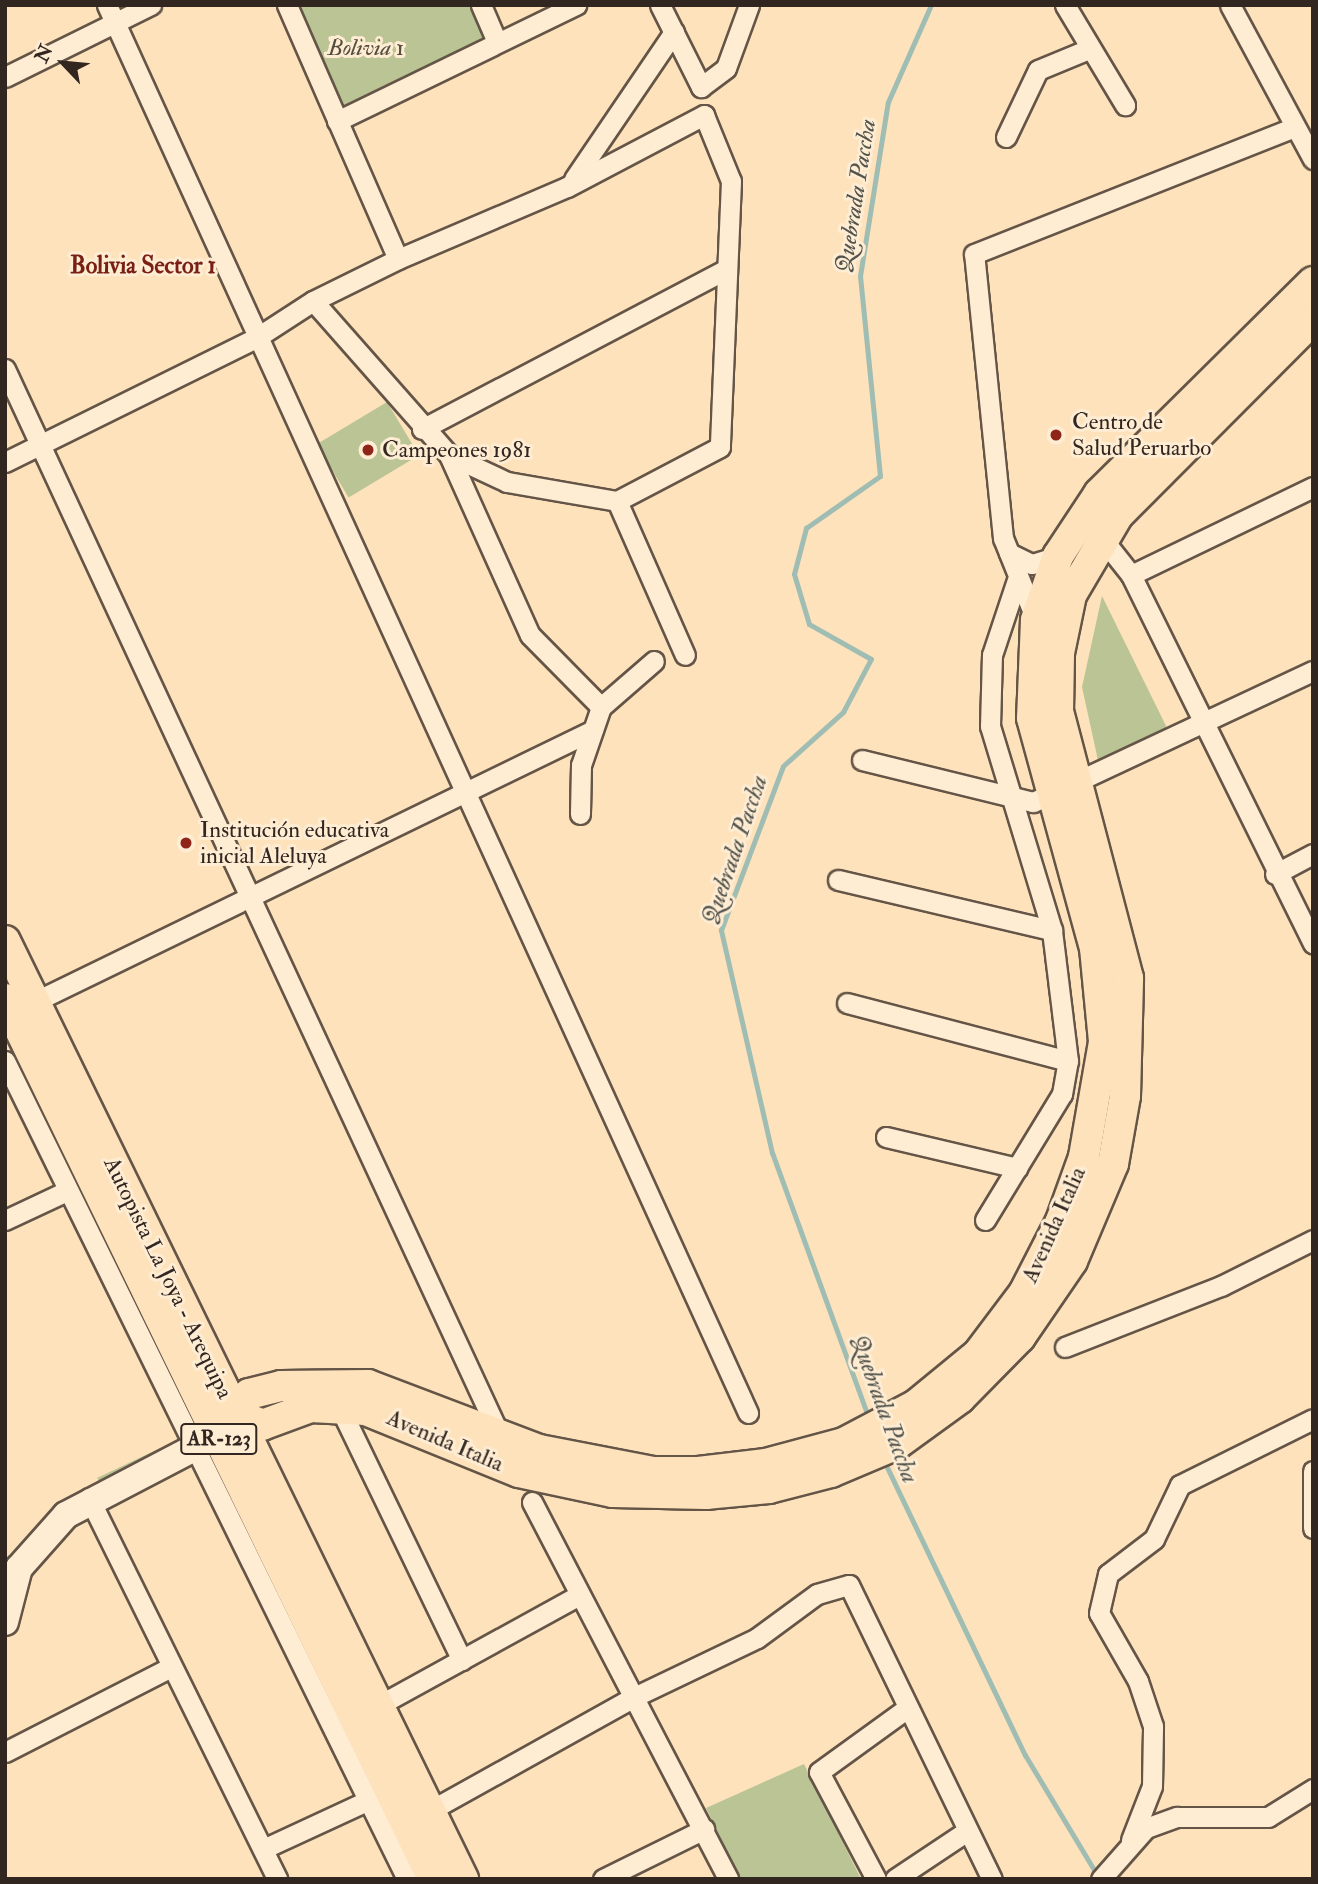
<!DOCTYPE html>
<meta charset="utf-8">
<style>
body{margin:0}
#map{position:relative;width:1318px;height:1884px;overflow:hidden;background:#fde2bc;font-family:"IM FELL Double Pica",serif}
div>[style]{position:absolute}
.green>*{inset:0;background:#bac495;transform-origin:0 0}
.stream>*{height:5px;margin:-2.5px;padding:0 2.5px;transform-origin:2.5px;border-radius:2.5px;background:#9fbdb3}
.roads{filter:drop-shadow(2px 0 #645547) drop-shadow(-2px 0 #645547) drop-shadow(0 2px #645547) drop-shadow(0 -2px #645547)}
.street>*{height:19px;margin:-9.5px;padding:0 9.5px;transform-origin:9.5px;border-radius:9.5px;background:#feecd3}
.secondary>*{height:26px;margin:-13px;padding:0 13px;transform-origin:13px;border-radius:13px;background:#feecd3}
.primary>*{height:30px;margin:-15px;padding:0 15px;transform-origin:15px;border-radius:15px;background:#fde2bc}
.dots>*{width:19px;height:19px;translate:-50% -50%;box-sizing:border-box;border:4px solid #feecd3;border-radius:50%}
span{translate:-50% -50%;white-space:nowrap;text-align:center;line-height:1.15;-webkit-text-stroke:6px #feecd3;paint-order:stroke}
.shield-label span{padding:2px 5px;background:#feecd3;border:2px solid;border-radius:5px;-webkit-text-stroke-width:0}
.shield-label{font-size:21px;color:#312620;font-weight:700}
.park-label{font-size:23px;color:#534e3d;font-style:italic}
.poi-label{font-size:23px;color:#312620}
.left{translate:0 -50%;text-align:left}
.street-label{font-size:23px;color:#312620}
.water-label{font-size:24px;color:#52534c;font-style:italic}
.neighbourhood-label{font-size:24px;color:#7a1f14;font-weight:700}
.frame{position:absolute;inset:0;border:7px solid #312620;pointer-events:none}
.north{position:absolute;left:28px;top:28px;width:70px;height:70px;-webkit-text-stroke:5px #feecd3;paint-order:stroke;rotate:296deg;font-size:19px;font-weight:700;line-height:28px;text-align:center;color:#312620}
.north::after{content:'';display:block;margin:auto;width:24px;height:32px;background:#312620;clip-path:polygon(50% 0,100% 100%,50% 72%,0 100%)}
</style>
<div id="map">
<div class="green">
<div style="clip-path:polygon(299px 5px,470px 5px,484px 38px,344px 106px)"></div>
<div style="left:387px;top:402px;width:62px;height:82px;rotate:59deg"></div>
<div style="clip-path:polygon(1102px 596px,1168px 730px,1099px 765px,1082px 687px)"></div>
<div style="clip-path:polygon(175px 1441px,100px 1482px,97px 1478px)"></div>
<div style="clip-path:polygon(804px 1764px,861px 1879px,740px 1879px,706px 1808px)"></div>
</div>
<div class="stream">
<div style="left:869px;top:1419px;width:283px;rotate:-110deg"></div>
<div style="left:772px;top:1153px;width:229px;rotate:-102.9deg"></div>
<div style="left:721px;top:930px;width:175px;rotate:-69.3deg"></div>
<div style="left:783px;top:766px;width:81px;rotate:-42deg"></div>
<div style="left:843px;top:712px;width:60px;rotate:-62.2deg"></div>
<div style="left:871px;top:659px;width:71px;rotate:-150.6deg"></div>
<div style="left:809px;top:624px;width:52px;rotate:-106.7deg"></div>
<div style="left:794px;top:574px;width:48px;rotate:-75.4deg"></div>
<div style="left:806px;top:528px;width:90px;rotate:-35.1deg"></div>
<div style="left:880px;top:476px;width:201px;rotate:-95.7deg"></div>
<div style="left:860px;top:276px;width:176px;rotate:-80.9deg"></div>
<div style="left:888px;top:102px;width:106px;rotate:-66.1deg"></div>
<div style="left:884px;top:1461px;width:326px;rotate:64.4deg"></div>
<div style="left:1025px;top:1755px;width:140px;rotate:59deg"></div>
</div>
<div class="roads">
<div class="street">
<div style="left:107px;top:5px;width:1547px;rotate:65.52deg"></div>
<div style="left:287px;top:5px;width:277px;rotate:66.4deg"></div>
<div style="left:481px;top:5px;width:40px;rotate:66.6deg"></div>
<div style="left:660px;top:5px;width:92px;rotate:63.4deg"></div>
<div style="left:701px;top:87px;width:31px;rotate:-37deg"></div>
<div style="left:726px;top:68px;width:67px;rotate:-69.9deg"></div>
<div style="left:1065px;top:5px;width:117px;rotate:59deg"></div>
<div style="left:1230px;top:5px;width:175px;rotate:61.7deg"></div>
<div style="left:5px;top:77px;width:163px;rotate:-26.3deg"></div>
<div style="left:337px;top:121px;width:266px;rotate:-25.9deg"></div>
<div style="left:1006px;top:137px;width:74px;rotate:-64.5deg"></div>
<div style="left:1038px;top:70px;width:55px;rotate:-22.4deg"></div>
<div style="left:574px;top:179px;width:178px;rotate:-55.8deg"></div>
<div style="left:5px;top:369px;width:1178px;rotate:65.11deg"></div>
<div style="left:422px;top:429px;width:340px;rotate:-27.7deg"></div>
<div style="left:449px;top:455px;width:197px;rotate:65.8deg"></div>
<div style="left:530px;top:635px;width:101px;rotate:45.4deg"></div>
<div style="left:601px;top:707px;width:61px;rotate:109deg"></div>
<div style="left:581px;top:765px;width:49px;rotate:91.2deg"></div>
<div style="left:5px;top:462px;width:280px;rotate:-26.3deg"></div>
<div style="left:256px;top:338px;width:68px;rotate:-33deg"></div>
<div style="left:313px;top:301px;width:95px;rotate:-26.3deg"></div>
<div style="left:398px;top:259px;width:184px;rotate:-23.1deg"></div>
<div style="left:567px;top:187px;width:155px;rotate:-27.7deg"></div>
<div style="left:704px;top:115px;width:71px;rotate:67.8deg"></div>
<div style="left:731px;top:181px;width:266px;rotate:92.4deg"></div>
<div style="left:720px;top:447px;width:116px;rotate:152.3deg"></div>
<div style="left:617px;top:501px;width:112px;rotate:-170.2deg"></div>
<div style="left:507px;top:482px;width:64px;rotate:-155deg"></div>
<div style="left:449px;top:455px;width:205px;rotate:-131.4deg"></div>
<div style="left:617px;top:501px;width:168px;rotate:66.2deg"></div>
<div style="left:1101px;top:537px;width:48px;rotate:51.7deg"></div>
<div style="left:1131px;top:575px;width:411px;rotate:63.7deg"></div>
<div style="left:1009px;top:553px;width:25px;rotate:26deg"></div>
<div style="left:1032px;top:564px;width:27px;rotate:-17deg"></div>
<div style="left:1131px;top:575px;width:202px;rotate:-25.8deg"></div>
<div style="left:1036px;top:620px;width:88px;rotate:-111.9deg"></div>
<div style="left:1003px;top:538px;width:285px;rotate:-95.8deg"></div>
<div style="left:974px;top:254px;width:345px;rotate:-21.6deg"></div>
<div style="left:601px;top:707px;width:70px;rotate:-41deg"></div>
<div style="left:862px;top:760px;width:176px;rotate:13.8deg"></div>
<div style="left:1033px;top:802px;width:309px;rotate:-25.1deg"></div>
<div style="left:1275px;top:874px;width:43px;rotate:-27.8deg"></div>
<div style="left:838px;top:880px;width:220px;rotate:13.2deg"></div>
<div style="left:36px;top:1001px;width:619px;rotate:-25.94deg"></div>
<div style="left:847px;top:1003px;width:228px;rotate:14.7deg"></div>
<div style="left:5px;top:1061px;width:911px;rotate:63.83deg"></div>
<div style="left:886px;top:1137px;width:135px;rotate:13.3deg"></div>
<div style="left:5px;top:1220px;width:68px;rotate:-25.1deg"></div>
<div style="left:985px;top:1220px;width:148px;rotate:-58.6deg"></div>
<div style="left:1062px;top:1094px;width:34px;rotate:-80deg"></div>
<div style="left:1068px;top:1061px;width:132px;rotate:-97deg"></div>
<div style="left:1052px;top:930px;width:213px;rotate:-106.9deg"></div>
<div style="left:990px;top:726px;width:71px;rotate:-88.4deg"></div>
<div style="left:992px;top:655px;width:79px;rotate:-71.6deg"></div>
<div style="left:1065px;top:1347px;width:168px;rotate:-21.4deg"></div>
<div style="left:1221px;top:1286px;width:103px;rotate:-26.6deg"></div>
<div style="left:340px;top:1408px;width:280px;rotate:64.2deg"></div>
<div style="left:1313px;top:1471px;width:57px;rotate:90deg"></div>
<div style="left:89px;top:1498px;width:425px;rotate:63.7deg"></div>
<div style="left:532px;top:1502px;width:425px;rotate:62.5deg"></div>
<div style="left:381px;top:1704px;width:226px;rotate:-28.8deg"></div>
<div style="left:5px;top:1752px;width:186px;rotate:-27.1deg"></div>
<div style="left:431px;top:1810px;width:232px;rotate:-29.1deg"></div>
<div style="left:634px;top:1697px;width:136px;rotate:-25.6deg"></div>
<div style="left:757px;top:1638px;width:74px;rotate:-36.3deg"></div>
<div style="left:817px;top:1594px;width:33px;rotate:-16deg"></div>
<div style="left:849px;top:1585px;width:327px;rotate:64.1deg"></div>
<div style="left:1131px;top:1840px;width:58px;rotate:-68.7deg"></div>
<div style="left:1152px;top:1786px;width:60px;rotate:-89deg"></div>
<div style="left:1153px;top:1726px;width:47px;rotate:-108.4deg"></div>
<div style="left:1138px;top:1681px;width:78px;rotate:-119.8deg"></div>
<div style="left:1099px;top:1613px;width:40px;rotate:-77deg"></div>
<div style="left:1108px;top:1574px;width:58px;rotate:-37.3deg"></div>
<div style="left:1154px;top:1539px;width:60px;rotate:-64.3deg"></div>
<div style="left:1180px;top:1485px;width:148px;rotate:-26.4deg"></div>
<div style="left:263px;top:1849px;width:117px;rotate:-24.8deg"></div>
<div style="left:603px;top:1879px;width:113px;rotate:-26.3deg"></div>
<div style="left:876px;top:1879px;width:121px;rotate:-118deg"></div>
<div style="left:819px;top:1772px;width:107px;rotate:-35.9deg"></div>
<div style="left:895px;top:1879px;width:87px;rotate:-33.7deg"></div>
<div style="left:1101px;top:1879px;width:68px;rotate:-48.6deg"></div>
<div style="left:1146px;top:1828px;width:33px;rotate:-20deg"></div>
<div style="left:1177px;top:1817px;width:91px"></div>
<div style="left:1268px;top:1817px;width:53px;rotate:-31.9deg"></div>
</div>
<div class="secondary">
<div style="left:5px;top:1622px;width:56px;rotate:-75.5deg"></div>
<div style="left:19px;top:1568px;width:71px;rotate:-48.4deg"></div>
<div style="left:66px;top:1515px;width:147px;rotate:-27.6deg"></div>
<div style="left:196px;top:1447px;width:28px;rotate:-58deg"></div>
</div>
<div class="primary">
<div style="left:1313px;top:282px;width:301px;rotate:135.3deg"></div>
<div style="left:1099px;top:494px;width:74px;rotate:123.5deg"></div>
<div style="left:1058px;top:556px;width:68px;rotate:109deg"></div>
<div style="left:1036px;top:620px;width:98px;rotate:92.3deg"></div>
<div style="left:1032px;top:718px;width:238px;rotate:74.7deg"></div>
<div style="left:1095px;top:948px;width:94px;rotate:84.5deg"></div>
<div style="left:1104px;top:1042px;width:117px;rotate:99.9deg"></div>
<div style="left:1084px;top:1157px;width:68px;rotate:109.8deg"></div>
<div style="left:1061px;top:1221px;width:81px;rotate:117.2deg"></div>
<div style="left:1024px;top:1293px;width:76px;rotate:127deg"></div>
<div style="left:978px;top:1354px;width:80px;rotate:140.6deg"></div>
<div style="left:916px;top:1405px;width:81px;rotate:152.2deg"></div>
<div style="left:844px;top:1443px;width:81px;rotate:164.9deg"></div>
<div style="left:766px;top:1464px;width:68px;rotate:173.3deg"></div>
<div style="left:698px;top:1472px;width:45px;rotate:180deg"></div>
<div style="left:653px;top:1472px;width:116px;rotate:-169.1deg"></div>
<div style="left:539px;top:1450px;width:183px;rotate:-159.2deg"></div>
<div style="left:368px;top:1385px;width:87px;rotate:179.3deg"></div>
<div style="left:281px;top:1386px;width:33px;rotate:166deg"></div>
<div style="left:249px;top:1394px;width:25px;rotate:133deg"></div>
<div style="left:232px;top:1412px;width:33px;rotate:23deg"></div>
<div style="left:262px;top:1425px;width:52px;rotate:-20.2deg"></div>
<div style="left:311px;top:1407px;width:55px;rotate:3.1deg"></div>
<div style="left:366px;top:1410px;width:165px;rotate:22.1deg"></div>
<div style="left:519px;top:1472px;width:96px;rotate:12deg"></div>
<div style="left:613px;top:1492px;width:93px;rotate:1.2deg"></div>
<div style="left:706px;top:1494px;width:63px;rotate:-5.4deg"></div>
<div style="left:769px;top:1488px;width:64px;rotate:-14.5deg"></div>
<div style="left:831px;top:1472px;width:72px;rotate:-23deg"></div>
<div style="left:897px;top:1444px;width:78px;rotate:-36.1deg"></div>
<div style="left:960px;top:1398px;width:86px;rotate:-45.5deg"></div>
<div style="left:1020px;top:1337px;width:92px;rotate:-55.6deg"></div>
<div style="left:1072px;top:1261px;width:105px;rotate:-67.1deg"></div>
<div style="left:1113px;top:1164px;width:69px;rotate:-80deg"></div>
<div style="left:1125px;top:1096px;width:118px;rotate:-88.5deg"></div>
<div style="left:1128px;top:978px;width:275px;rotate:-104.7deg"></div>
<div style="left:1058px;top:712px;width:59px;rotate:-89deg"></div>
<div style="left:1059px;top:653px;width:59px;rotate:-78.3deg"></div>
<div style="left:1071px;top:595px;width:93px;rotate:-59.6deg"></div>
<div style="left:1118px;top:515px;width:276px;rotate:-45.1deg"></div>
<div style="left:5px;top:941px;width:1044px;rotate:63.97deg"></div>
<div style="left:5px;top:999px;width:979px;rotate:64.06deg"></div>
</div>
</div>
<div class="dots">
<div style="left:1056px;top:435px;background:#8f2418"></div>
<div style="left:368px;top:450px;background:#8f2418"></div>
<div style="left:186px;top:843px;background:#8f2418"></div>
</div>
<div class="shield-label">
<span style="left:219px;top:1439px">AR-123</span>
</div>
<div class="park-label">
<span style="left:366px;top:48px">Bolivia 1</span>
</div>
<div class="poi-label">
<span class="left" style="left:1072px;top:435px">Centro de<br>Salud Peruarbo</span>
<span class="left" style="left:382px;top:450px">Campeones 1981</span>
<span class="left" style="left:200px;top:843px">Institución educativa<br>inicial Aleluya</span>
</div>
<div class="street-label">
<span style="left:1054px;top:1225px;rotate:-66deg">Avenida Italia</span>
<span style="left:168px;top:1278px;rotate:64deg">Autopista La Joya - Arequipa</span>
<span style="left:445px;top:1441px;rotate:23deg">Avenida Italia</span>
</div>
<div class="water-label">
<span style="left:856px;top:196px;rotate:-81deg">Quebrada Paccha</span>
<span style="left:735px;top:850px;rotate:-71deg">Quebrada Paccha</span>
<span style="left:884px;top:1409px;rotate:70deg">Quebrada Paccha</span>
</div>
<div class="neighbourhood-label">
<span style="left:143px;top:266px">Bolivia Sector 1</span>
</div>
<div class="frame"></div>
<div class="north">N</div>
</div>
